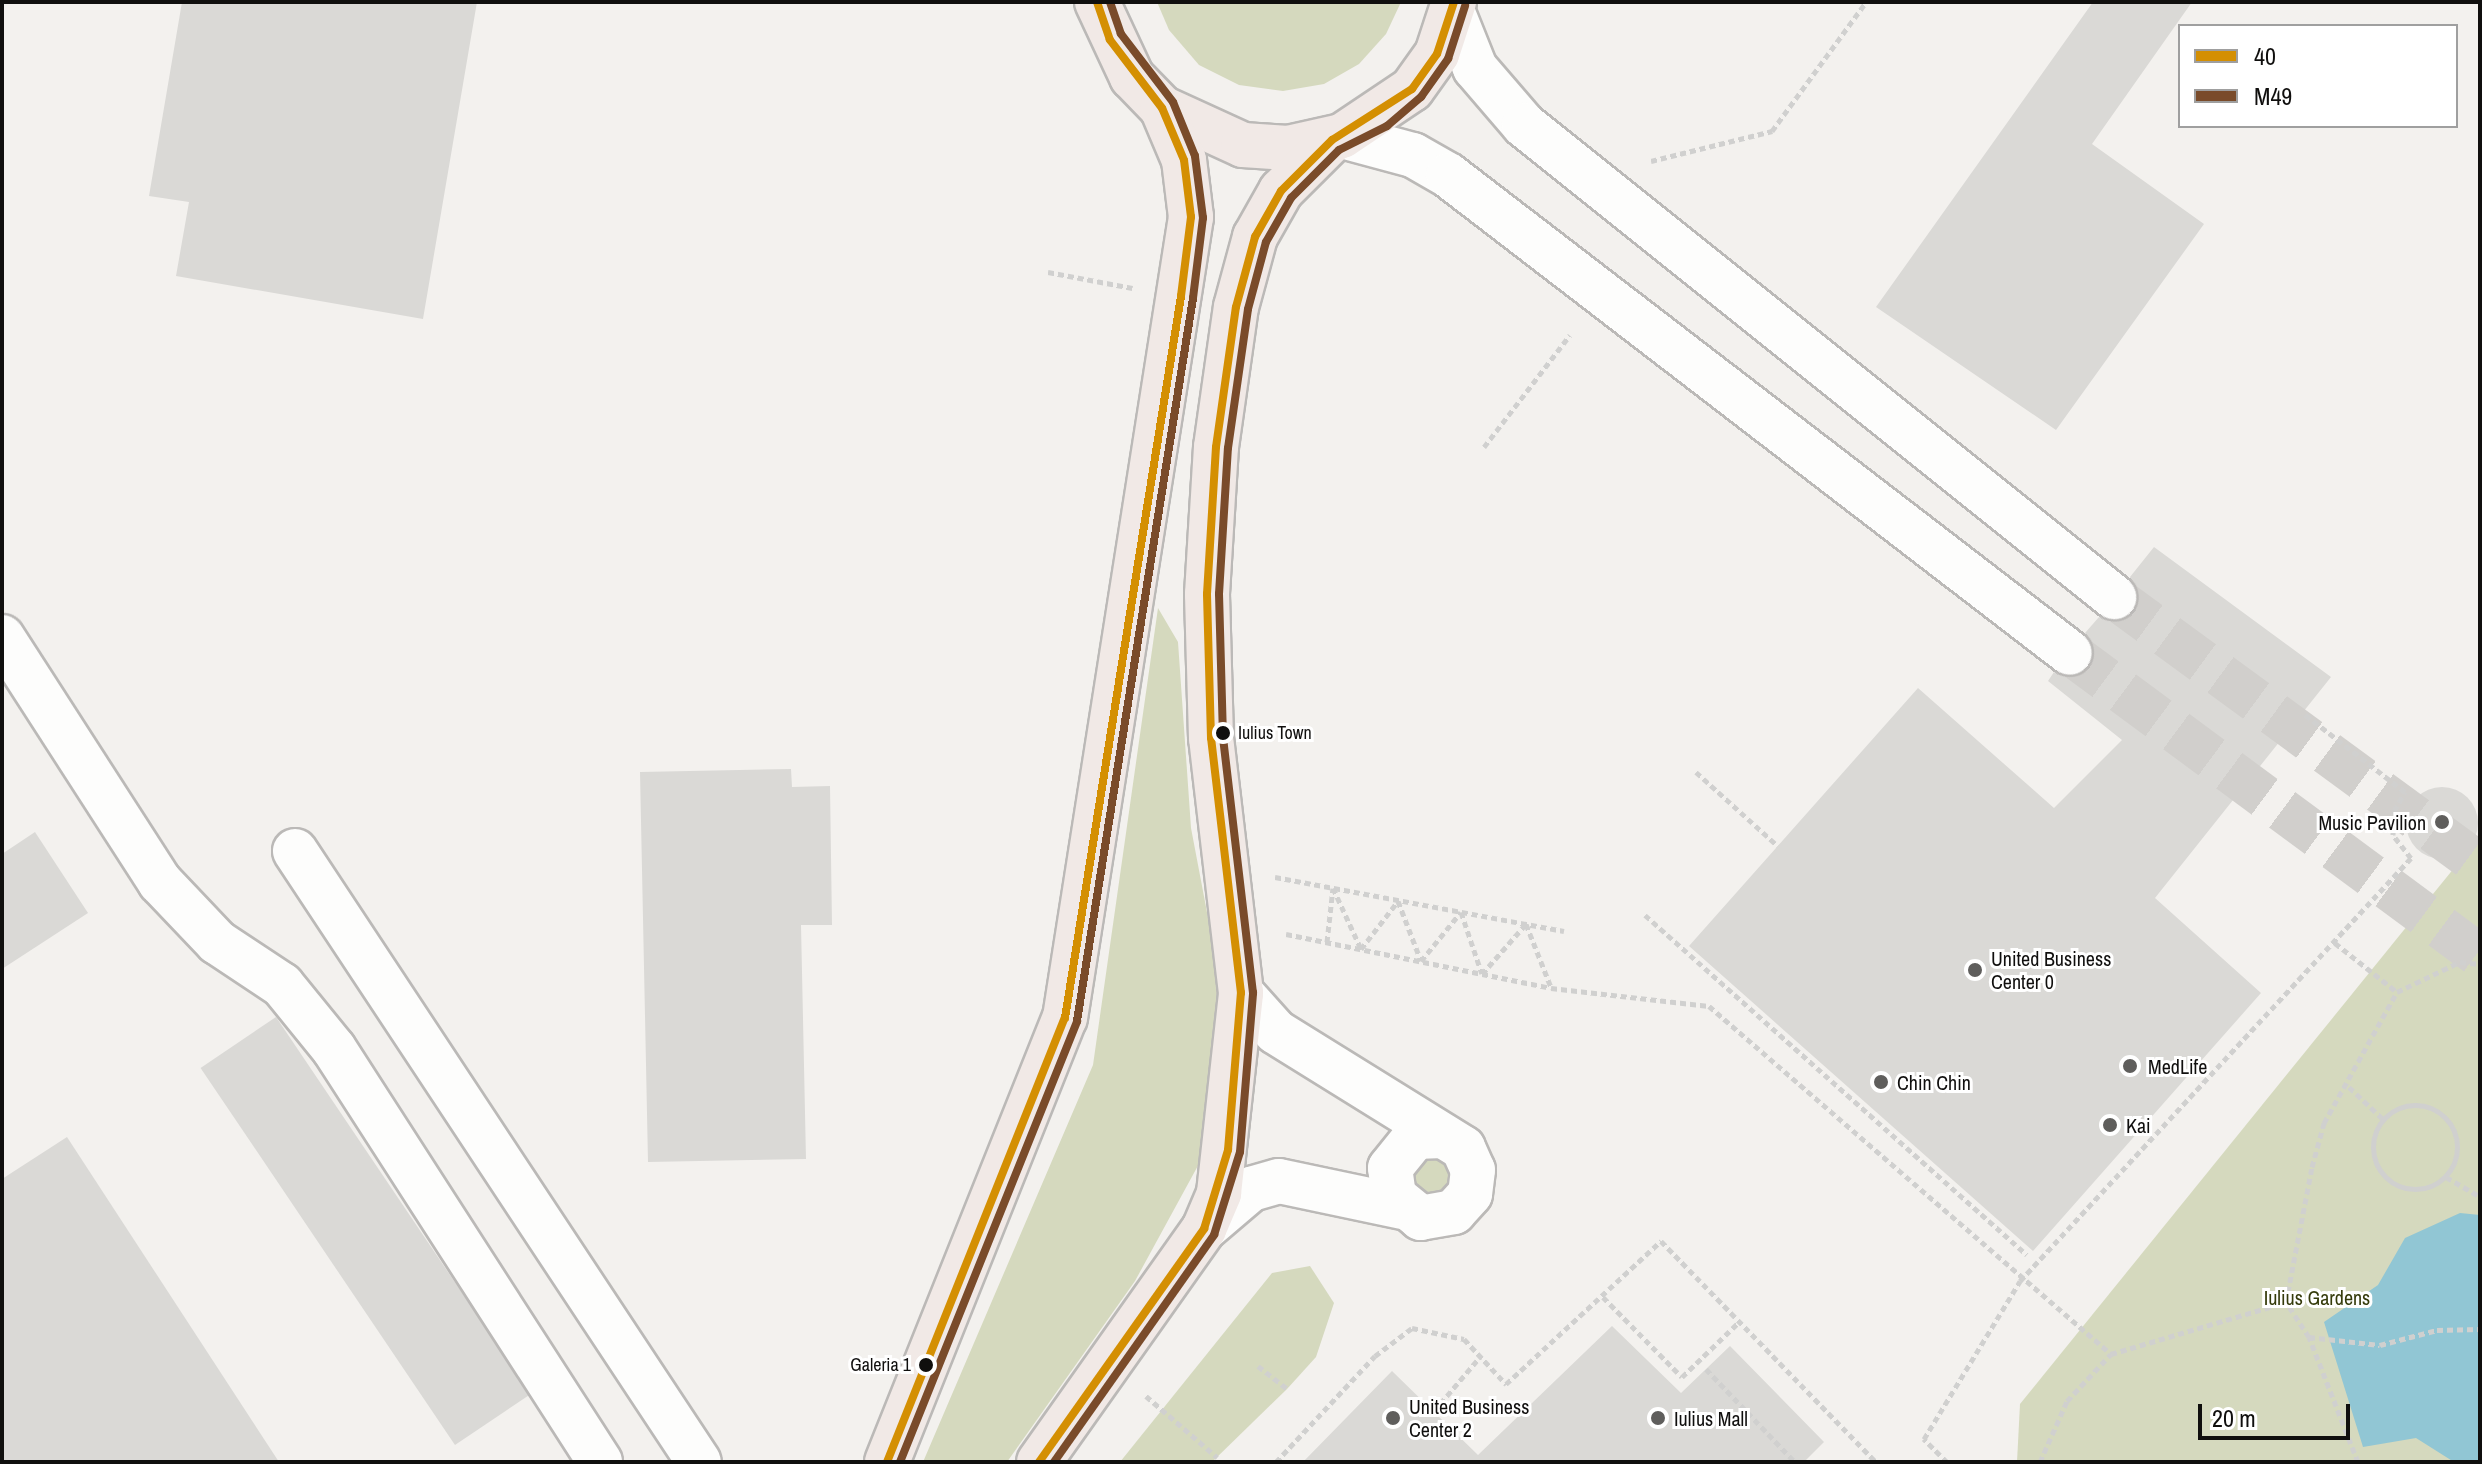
<!DOCTYPE html>
<style>
body{margin:0}
#map{position:relative;width:2482px;height:1464px;overflow:hidden;background:#f3f1ee;font-family:"Archivo Narrow",sans-serif}
div>[style]{position:absolute}
.green>*{inset:0;background:#d5d9be}
.water>*{inset:0;background:#91c6d4}
.building>*{inset:0;background:#dad9d6;transform-origin:0 0}
.round{border-radius:50%}
.minor-tunnel>*{height:44px;margin-top:-22px;transform-origin:0;background:repeating-linear-gradient(90deg,#d1cfcc 0 44px,transparent 0 66px)}
.path>*{height:5px;margin-top:-2.5px;transform-origin:0;background:repeating-linear-gradient(90deg,#d0d0cf 0 6px,transparent 0 10px)}
.path>.ring{margin:-2.5px;padding:0;box-sizing:content-box;background:none;border:5px solid #d0d0cf;border-radius:50%}
.roads{filter:drop-shadow(2px 0 #bbb9b7) drop-shadow(-2px 0 #bbb9b7) drop-shadow(0 2px #bbb9b7) drop-shadow(0 -2px #bbb9b7)}
.minor>*{height:44px;margin:-22px;padding:0 22px;transform-origin:22px;border-radius:22px;background:#fdfdfc}
.major>*{height:44px;margin:-22px;padding:0 22px;transform-origin:22px;border-radius:22px;background:#f1e9e6}
.bus-1>*{height:8px;margin:-4px;padding:0 4px;transform-origin:4px;border-radius:4px;background:#d48f02}
.bus-2>*{height:8px;margin:-4px;padding:0 4px;transform-origin:4px;border-radius:4px;background:#7a4b2a}
.dots>*{width:22px;height:22px;translate:-50% -50%;box-sizing:border-box;border:4px solid #fff;border-radius:50%}
span{translate:-50% -50%;white-space:nowrap;text-align:center;line-height:1.15;-webkit-text-stroke:6px #fff;paint-order:stroke}
.bus-label{font-size:18px;color:#100f0e}
.left{translate:0 -50%;text-align:left}
.right{translate:-100% -50%;text-align:right}
.poi-label{font-size:20px;color:#100f0e}
.park-label{font-size:20px;color:#353b0b}
.frame{position:absolute;inset:0;border:4px solid #100f0e;pointer-events:none}
.legend{position:absolute;left:2178px;top:24px;width:280px;height:104px;box-sizing:border-box;background:#fff;border:2px solid #9f9f9f;margin:0;padding:10px 14px;list-style:none;font-size:24px;color:#100f0e}
.legend li{display:flex;align-items:center;gap:16px;height:40px}
.legend b{width:40px;border:2px solid #9f9f9f}
.scale{position:absolute;left:2198px;top:1404px;width:152px;height:36px;box-sizing:border-box;border:4px solid #100f0e;border-top:0;padding-left:10px;font-size:24px;line-height:28px;white-space:nowrap;color:#100f0e;-webkit-text-stroke:6px #fff;paint-order:stroke}
</style>
<div id="map">
<div class="green">
<div style="clip-path:polygon(1157px 2px,1401px 2px,1386px 34px,1359px 64px,1324px 84px,1283px 91px,1239px 85px,1199px 65px,1169px 30px)"></div>
<div style="clip-path:polygon(1158px 608px,1178px 642px,1191px 828px,1221px 986px,1212px 1140px,1135px 1281px,1007px 1462px,923px 1462px,1093px 1065px)"></div>
<div style="clip-path:polygon(2480px 836px,2480px 1462px,2017px 1462px,2020px 1404px)"></div>
<div style="clip-path:polygon(1406px 1150px,1466px 1164px,1429px 1213px,1400px 1158px)"></div>
<div style="clip-path:polygon(1310px 1266px,1334px 1303px,1316px 1357px,1287px 1389px,1212px 1462px,1120px 1462px,1272px 1273px)"></div>
</div>
<div class="water">
<div style="clip-path:polygon(2460px 1213px,2480px 1215px,2480px 1462px,2454px 1462px,2416px 1438px,2363px 1447px,2324px 1322px,2378px 1285px,2405px 1238px)"></div>
</div>
<div class="building">
<div style="clip-path:polygon(182px 2px,477px 2px,423px 319px,176px 276px,189px 202px,149px 196px)"></div>
<div style="clip-path:polygon(2093px 2px,2192px 2px,2092px 144px,2204px 224px,2056px 430px,1876px 307px)"></div>
<div style="clip-path:polygon(2154px 547px,2331px 677px,2155px 898px,2261px 993px,2033px 1251px,1689px 946px,1918px 688px,2054px 808px,2122px 740px,2048px 681px,2054px 672px,2068px 678px,2089px 669px,2095px 656px,2085px 633px,2099px 617px,2111px 622px,2133px 613px,2139px 600px,2130px 577px)"></div>
<div style="clip-path:polygon(791px 769px,792px 787px,830px 786px,832px 925px,801px 925px,806px 1159px,648px 1162px,640px 772px)"></div>
<div class="round" style="left:2406px;top:787px;width:72px;height:72px"></div>
<div style="clip-path:polygon(35px 832px,88px 913px,2px 969px,2px 854px)"></div>
<div style="left:276px;top:1017px;width:455px;height:91px;rotate:56deg"></div>
<div style="clip-path:polygon(67px 1137px,279px 1462px,2px 1462px,2px 1179px)"></div>
<div style="clip-path:polygon(1612px 1326px,1681px 1393px,1730px 1346px,1824px 1442px,1804px 1462px,1303px 1462px,1392px 1371px,1478px 1455px)"></div>
</div>
<div class="minor-tunnel">
<div style="left:2114px;top:597px;width:454px;rotate:36.2deg"></div>
<div style="left:2070px;top:653px;width:510px;rotate:36.47deg"></div>
</div>
<div class="path">
<div style="left:1651px;top:161px;width:125px;rotate:-13.9deg"></div>
<div style="left:1772px;top:131px;width:160px;rotate:-53.9deg"></div>
<div style="left:1048px;top:272px;width:86px;rotate:10.7deg"></div>
<div style="left:1484px;top:447px;width:141px;rotate:-52.5deg"></div>
<div style="left:1696px;top:772px;width:110px;rotate:42.1deg"></div>
<div style="left:1275px;top:877px;width:294px;rotate:10.6deg"></div>
<div style="left:1645px;top:915px;width:511px;rotate:41.67deg"></div>
<div style="left:1286px;top:934px;width:270px;rotate:11.5deg"></div>
<div style="left:1551px;top:988px;width:159px;rotate:6.5deg"></div>
<div style="left:1709px;top:1006px;width:532px;rotate:40.88deg"></div>
<div style="left:1327px;top:942px;width:54px;rotate:-83.7deg"></div>
<div style="left:1333px;top:888px;width:67px;rotate:65.3deg"></div>
<div style="left:1361px;top:949px;width:61px;rotate:-52.4deg"></div>
<div style="left:1398px;top:901px;width:64px;rotate:69deg"></div>
<div style="left:1421px;top:961px;width:63px;rotate:-50.8deg"></div>
<div style="left:1461px;top:912px;width:65px;rotate:71.3deg"></div>
<div style="left:1482px;top:974px;width:67px;rotate:-48.7deg"></div>
<div style="left:1526px;top:924px;width:68px;rotate:68.4deg"></div>
<div style="left:2335px;top:943px;width:79px;rotate:38.3deg"></div>
<div style="left:2349px;top:1087px;width:47px;rotate:43.3deg"></div>
<div class="ring" style="left:2373px;top:1105px;width:79px;height:79px"></div>
<div style="left:2446px;top:1177px;width:39px;rotate:30deg"></div>
<div style="left:1603px;top:1297px;width:112px;rotate:45.4deg"></div>
<div style="left:1682px;top:1377px;width:79px;rotate:-44deg"></div>
<div style="left:2309px;top:1337px;width:71px;rotate:6.4deg"></div>
<div style="left:2380px;top:1345px;width:59px;rotate:-14.7deg"></div>
<div style="left:2437px;top:1330px;width:43px;rotate:-1.3deg"></div>
<div style="left:1258px;top:1366px;width:37px;rotate:38deg"></div>
<div style="left:1706px;top:1369px;width:129px;rotate:46.3deg"></div>
<div style="left:1146px;top:1396px;width:94px;rotate:40.7deg"></div>
<div style="left:1434px;top:1411px;width:71px;rotate:-49.6deg"></div>
<div style="left:1276px;top:1462px;width:145px;rotate:-47deg"></div>
<div style="left:1375px;top:1356px;width:46px;rotate:-37.1deg"></div>
<div style="left:1412px;top:1328px;width:53px;rotate:11.9deg"></div>
<div style="left:1464px;top:1339px;width:62px;rotate:47deg"></div>
<div style="left:1506px;top:1384px;width:211px;rotate:-42.7deg"></div>
<div style="left:1661px;top:1241px;width:308px;rotate:45.8deg"></div>
<div style="left:1947px;top:1462px;width:33px;rotate:-135deg"></div>
<div style="left:1924px;top:1439px;width:185px;rotate:-58.7deg"></div>
<div style="left:2020px;top:1281px;width:576px;rotate:-47.25deg"></div>
<div style="left:2411px;top:858px;width:29px;rotate:-128deg"></div>
<div style="left:2393px;top:835px;width:24px;rotate:-88deg"></div>
<div style="left:2394px;top:811px;width:22px;rotate:-60deg"></div>
<div style="left:2405px;top:792px;width:129px;rotate:-142.2deg"></div>
<div style="left:2040px;top:1462px;width:67px;rotate:-66.1deg"></div>
<div style="left:2067px;top:1401px;width:64px;rotate:-46.9deg"></div>
<div style="left:2111px;top:1354px;width:183px;rotate:-16.5deg"></div>
<div style="left:2358px;top:1462px;width:134px;rotate:-111.4deg"></div>
<div style="left:2309px;top:1337px;width:42px;rotate:-123.3deg"></div>
<div style="left:2286px;top:1302px;width:137px;rotate:-79.1deg"></div>
<div style="left:2312px;top:1167px;width:46px;rotate:-74.7deg"></div>
<div style="left:2324px;top:1123px;width:150px;rotate:-60.9deg"></div>
<div style="left:2397px;top:992px;width:70px;rotate:-25.5deg"></div>
<div style="left:2460px;top:962px;width:20px;rotate:6deg"></div>
</div>
<div class="roads">
<div class="minor">
<div style="left:1453px;top:13px;width:59px;rotate:68.2deg"></div>
<div style="left:1475px;top:68px;width:75px;rotate:49.3deg"></div>
<div style="left:1524px;top:125px;width:756px;rotate:38.66deg"></div>
<div style="left:1342px;top:136px;width:73px;rotate:15deg"></div>
<div style="left:1413px;top:155px;width:40px;rotate:29.7deg"></div>
<div style="left:1448px;top:175px;width:784px;rotate:37.54deg"></div>
<div style="left:2px;top:637px;width:292px;rotate:57.2deg"></div>
<div style="left:160px;top:882px;width:83px;rotate:46.5deg"></div>
<div style="left:217px;top:942px;width:78px;rotate:33.5deg"></div>
<div style="left:282px;top:985px;width:82px;rotate:50.9deg"></div>
<div style="left:334px;top:1049px;width:491px;rotate:57.2deg"></div>
<div style="left:295px;top:851px;width:732px;rotate:56.53deg"></div>
<div style="left:1241px;top:993px;width:52px;rotate:48.1deg"></div>
<div style="left:1276px;top:1032px;width:220px;rotate:31.8deg"></div>
<div style="left:1463px;top:1148px;width:24px;rotate:66deg"></div>
<div style="left:1473px;top:1170px;width:24px;rotate:97deg"></div>
<div style="left:1470px;top:1194px;width:24px;rotate:132deg"></div>
<div style="left:1454px;top:1212px;width:34px;rotate:170deg"></div>
<div style="left:1421px;top:1218px;width:35px;rotate:-141deg"></div>
<div style="left:1394px;top:1196px;width:28px;rotate:-98deg"></div>
<div style="left:1390px;top:1168px;width:40px;rotate:-51deg"></div>
<div style="left:1415px;top:1137px;width:28px;rotate:-2deg"></div>
<div style="left:1204px;top:1229px;width:62px;rotate:-40.4deg"></div>
<div style="left:1251px;top:1189px;width:29px;rotate:-16deg"></div>
<div style="left:1279px;top:1181px;width:126px;rotate:11.9deg"></div>
</div>
<div class="major">
<div style="left:1097px;top:2px;width:83px;rotate:65deg"></div>
<div style="left:1132px;top:77px;width:43px;rotate:45.9deg"></div>
<div style="left:1162px;top:108px;width:89px;rotate:24.6deg"></div>
<div style="left:1243px;top:145px;width:45px;rotate:3.8deg"></div>
<div style="left:1288px;top:148px;width:55px;rotate:-12.5deg"></div>
<div style="left:1342px;top:136px;width:84px;rotate:-33.9deg"></div>
<div style="left:1412px;top:89px;width:43px;rotate:-54.5deg"></div>
<div style="left:1437px;top:54px;width:55px;rotate:-71.9deg"></div>
<div style="left:887px;top:1462px;width:478px;rotate:-68.2deg"></div>
<div style="left:1065px;top:1018px;width:811px;rotate:-81.06deg"></div>
<div style="left:1191px;top:217px;width:57px;rotate:-97deg"></div>
<div style="left:1184px;top:160px;width:56px;rotate:-112.9deg"></div>
<div style="left:1039px;top:1462px;width:286px;rotate:-54.7deg"></div>
<div style="left:1204px;top:1229px;width:39px;rotate:-67deg"></div>
<div style="left:1219px;top:1193px;width:201px;rotate:-83.7deg"></div>
<div style="left:1241px;top:993px;width:257px;rotate:-96.7deg"></div>
<div style="left:1211px;top:738px;width:144px;rotate:-91.6deg"></div>
<div style="left:1207px;top:594px;width:147px;rotate:-86.5deg"></div>
<div style="left:1216px;top:447px;width:141px;rotate:-81.9deg"></div>
<div style="left:1236px;top:307px;width:73px;rotate:-74.8deg"></div>
<div style="left:1255px;top:237px;width:53px;rotate:-60.5deg"></div>
<div style="left:1281px;top:191px;width:72px;rotate:-45deg"></div>
</div>
</div>
<div class="bus-1">
<div style="left:887px;top:1462px;width:478px;rotate:-68.2deg"></div>
<div style="left:1065px;top:1018px;width:731px;rotate:-80.87deg"></div>
<div style="left:1181px;top:296px;width:80px;rotate:-82.8deg"></div>
<div style="left:1191px;top:217px;width:57px;rotate:-97deg"></div>
<div style="left:1184px;top:160px;width:56px;rotate:-112.9deg"></div>
<div style="left:1162px;top:108px;width:86px;rotate:-127.4deg"></div>
<div style="left:1110px;top:40px;width:40px;rotate:-108.9deg"></div>
<div style="left:1039px;top:1462px;width:286px;rotate:-54.7deg"></div>
<div style="left:1204px;top:1229px;width:83px;rotate:-73.1deg"></div>
<div style="left:1228px;top:1150px;width:158px;rotate:-85.3deg"></div>
<div style="left:1241px;top:993px;width:257px;rotate:-96.7deg"></div>
<div style="left:1211px;top:738px;width:144px;rotate:-91.6deg"></div>
<div style="left:1207px;top:594px;width:147px;rotate:-86.5deg"></div>
<div style="left:1216px;top:447px;width:141px;rotate:-81.9deg"></div>
<div style="left:1236px;top:307px;width:73px;rotate:-74.8deg"></div>
<div style="left:1255px;top:237px;width:53px;rotate:-60.5deg"></div>
<div style="left:1281px;top:191px;width:72px;rotate:-45deg"></div>
<div style="left:1332px;top:140px;width:95px;rotate:-32.5deg"></div>
<div style="left:1412px;top:89px;width:43px;rotate:-54.5deg"></div>
<div style="left:1437px;top:54px;width:55px;rotate:-71.9deg"></div>
</div>
<div class="bus-2">
<div style="left:900px;top:1462px;width:475px;rotate:-68.1deg"></div>
<div style="left:1077px;top:1021px;width:732px;rotate:-80.88deg"></div>
<div style="left:1193px;top:298px;width:81px;rotate:-82.9deg"></div>
<div style="left:1203px;top:218px;width:63px;rotate:-97.4deg"></div>
<div style="left:1195px;top:156px;width:58px;rotate:-112.2deg"></div>
<div style="left:1173px;top:102px;width:86px;rotate:-127.4deg"></div>
<div style="left:1121px;top:34px;width:34px;rotate:-109deg"></div>
<div style="left:1054px;top:1462px;width:278px;rotate:-54.8deg"></div>
<div style="left:1214px;top:1235px;width:87px;rotate:-72.6deg"></div>
<div style="left:1240px;top:1152px;width:160px;rotate:-85.3deg"></div>
<div style="left:1253px;top:993px;width:258px;rotate:-96.7deg"></div>
<div style="left:1223px;top:737px;width:143px;rotate:-91.6deg"></div>
<div style="left:1219px;top:594px;width:146px;rotate:-86.5deg"></div>
<div style="left:1228px;top:448px;width:140px;rotate:-81.8deg"></div>
<div style="left:1248px;top:309px;width:69px;rotate:-75deg"></div>
<div style="left:1266px;top:242px;width:51px;rotate:-60.4deg"></div>
<div style="left:1291px;top:198px;width:68px;rotate:-45deg"></div>
<div style="left:1339px;top:150px;width:54px;rotate:-26.6deg"></div>
<div style="left:1387px;top:126px;width:45px;rotate:-40.5deg"></div>
<div style="left:1421px;top:97px;width:47px;rotate:-54.6deg"></div>
<div style="left:1448px;top:59px;width:56px;rotate:-72.2deg"></div>
</div>
<div class="dots">
<div style="left:1223px;top:733px;background:#100f0e"></div>
<div style="left:2442px;top:822px;background:#5f5e5c"></div>
<div style="left:1975px;top:970px;background:#5f5e5c"></div>
<div style="left:2130px;top:1066px;background:#5f5e5c"></div>
<div style="left:1881px;top:1082px;background:#5f5e5c"></div>
<div style="left:2110px;top:1125px;background:#5f5e5c"></div>
<div style="left:926px;top:1365px;background:#100f0e"></div>
<div style="left:1393px;top:1418px;background:#5f5e5c"></div>
<div style="left:1658px;top:1418px;background:#5f5e5c"></div>
</div>
<div class="bus-label">
<span class="left" style="left:1238px;top:733px">Iulius Town</span>
<span class="right" style="left:911px;top:1365px">Galeria 1</span>
</div>
<div class="poi-label">
<span class="right" style="left:2426px;top:822px">Music Pavilion</span>
<span class="left" style="left:1991px;top:970px">United Business<br>Center 0</span>
<span class="left" style="left:2148px;top:1066px">MedLife</span>
<span class="left" style="left:1897px;top:1082px">Chin Chin</span>
<span class="left" style="left:2126px;top:1125px">Kai</span>
<span class="left" style="left:1409px;top:1418px">United Business<br>Center 2</span>
<span class="left" style="left:1674px;top:1418px">Iulius Mall</span>
</div>
<div class="park-label">
<span style="left:2317px;top:1297px">Iulius Gardens</span>
</div>
<div class="frame"></div>
<ul class="legend">
<li><b style="height:10px;background:#d48f02"></b>40</li>
<li><b style="height:10px;background:#7a4b2a"></b>M49</li>
</ul>
<div class="scale">20 m</div>
</div>
